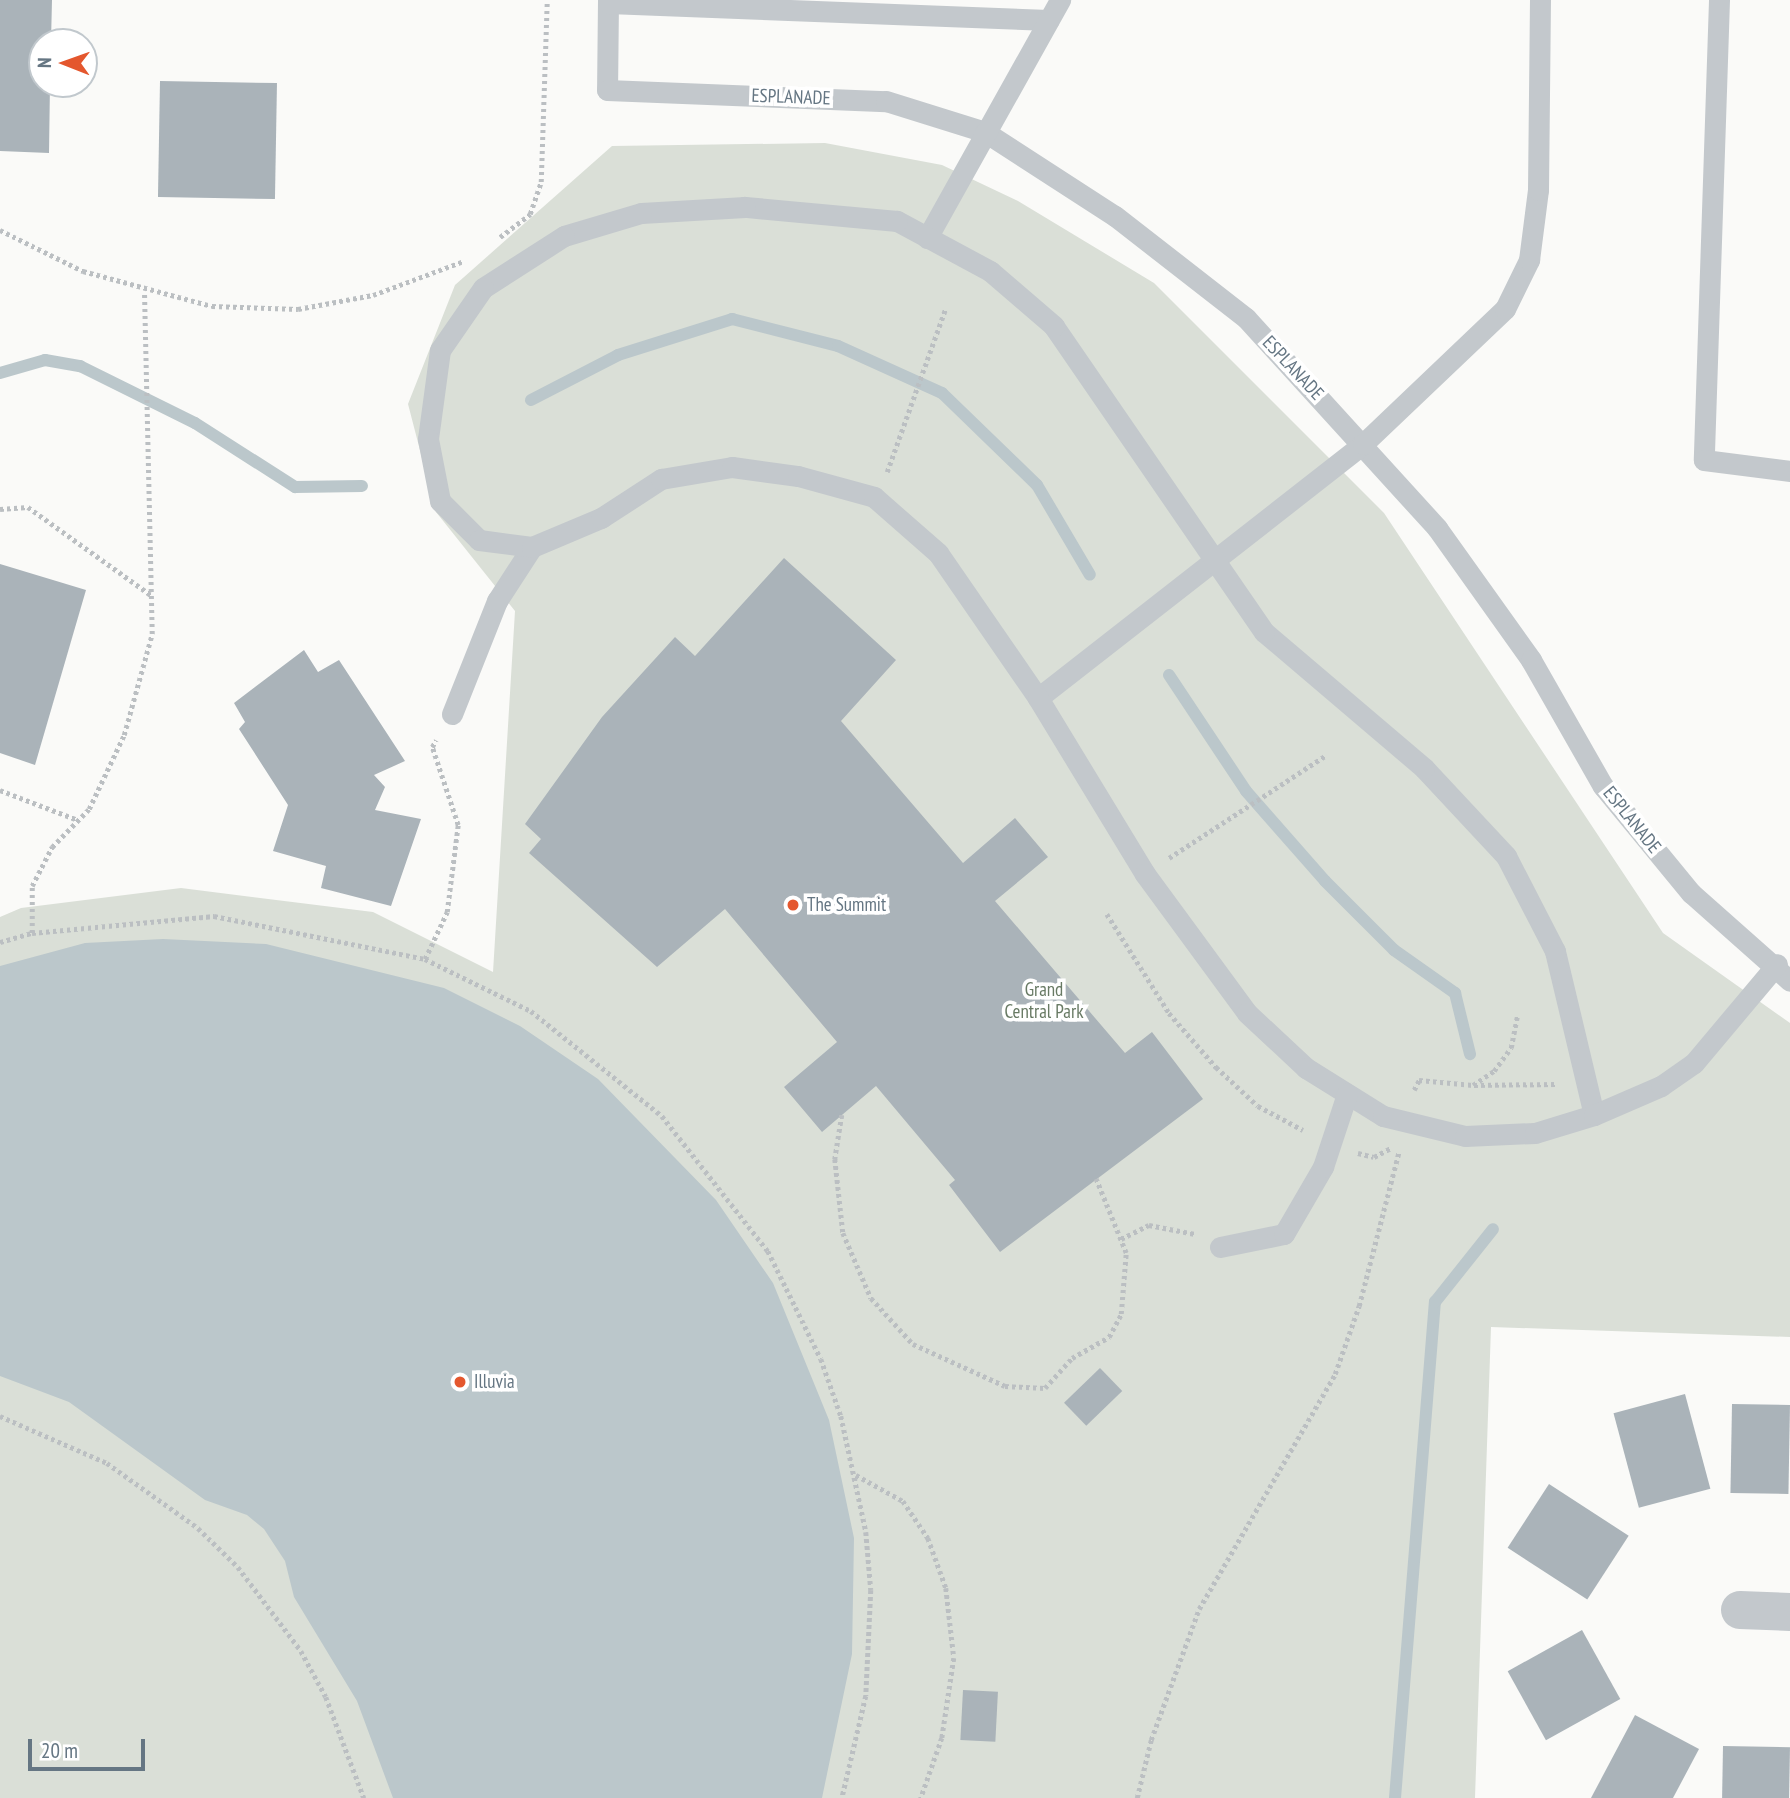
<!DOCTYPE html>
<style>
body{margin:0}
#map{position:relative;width:1790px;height:1798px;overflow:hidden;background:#fafaf8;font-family:"PT Sans Narrow",sans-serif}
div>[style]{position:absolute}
.green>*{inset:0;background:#dadfd7}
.water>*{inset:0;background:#bbc7cb}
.stream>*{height:12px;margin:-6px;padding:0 6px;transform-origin:6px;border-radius:6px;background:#bbc7cb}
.building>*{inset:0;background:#aab3b9;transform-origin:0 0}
.path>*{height:4.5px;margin-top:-2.25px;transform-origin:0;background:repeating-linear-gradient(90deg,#bbbfc2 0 3.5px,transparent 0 7px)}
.service>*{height:21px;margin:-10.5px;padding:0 10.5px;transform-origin:10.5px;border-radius:10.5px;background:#c3c8cc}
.minor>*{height:38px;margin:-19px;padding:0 19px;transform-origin:19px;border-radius:19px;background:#c3c8cc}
.dots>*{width:19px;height:19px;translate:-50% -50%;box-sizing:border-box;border:4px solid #fff;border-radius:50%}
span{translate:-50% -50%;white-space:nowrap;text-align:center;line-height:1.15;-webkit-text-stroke:7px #fff;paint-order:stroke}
.street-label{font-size:19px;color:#657683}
.poi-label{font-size:19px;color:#657683}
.left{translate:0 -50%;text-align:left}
.park-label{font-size:19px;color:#687a64}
.north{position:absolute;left:28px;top:28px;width:70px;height:70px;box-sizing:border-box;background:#fff;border:2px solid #c1c8cd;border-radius:50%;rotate:271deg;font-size:19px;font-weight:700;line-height:28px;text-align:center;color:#657683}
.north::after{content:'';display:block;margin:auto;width:24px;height:32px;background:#e4572e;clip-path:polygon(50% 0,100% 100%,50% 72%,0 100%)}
.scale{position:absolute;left:28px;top:1739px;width:117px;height:32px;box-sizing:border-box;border:4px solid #657683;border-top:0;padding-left:9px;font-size:21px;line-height:24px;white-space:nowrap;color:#657683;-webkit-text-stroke:5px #fff;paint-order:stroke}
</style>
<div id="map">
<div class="green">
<div style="clip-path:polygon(825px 143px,942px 165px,1018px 201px,1154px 283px,1384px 513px,1663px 933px,1790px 1023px,1790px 1337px,1491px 1327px,1475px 1798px,0 1798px,0 917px,21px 908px,181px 888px,373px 912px,493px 972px,515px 611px,436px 512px,408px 404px,455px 285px,612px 146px)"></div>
</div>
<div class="water">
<div style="clip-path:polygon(163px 939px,266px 944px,444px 988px,520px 1026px,598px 1079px,716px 1200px,773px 1283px,829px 1420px,854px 1538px,852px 1654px,822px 1798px,393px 1798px,357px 1701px,294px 1597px,285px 1561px,264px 1529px,247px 1515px,205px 1500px,69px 1402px,0 1376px,0 966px,85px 943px)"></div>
</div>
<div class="stream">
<div style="left:0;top:373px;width:47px;rotate:-16.1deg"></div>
<div style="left:45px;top:360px;width:36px;rotate:10deg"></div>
<div style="left:80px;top:366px;width:128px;rotate:26.4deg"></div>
<div style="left:195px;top:423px;width:119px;rotate:32.6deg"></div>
<div style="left:295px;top:487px;width:67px;rotate:-0.9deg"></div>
<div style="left:531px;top:400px;width:98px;rotate:-27.3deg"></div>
<div style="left:618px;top:355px;width:120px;rotate:-17.5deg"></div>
<div style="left:732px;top:319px;width:109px;rotate:14.3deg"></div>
<div style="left:838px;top:346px;width:114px;rotate:24.3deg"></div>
<div style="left:942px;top:393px;width:132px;rotate:44.1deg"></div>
<div style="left:1037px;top:485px;width:104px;rotate:59.5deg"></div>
<div style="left:1169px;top:675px;width:139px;rotate:56.4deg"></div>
<div style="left:1246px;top:791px;width:120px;rotate:48.7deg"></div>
<div style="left:1325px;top:881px;width:98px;rotate:45deg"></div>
<div style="left:1394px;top:950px;width:75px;rotate:35.2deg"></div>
<div style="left:1455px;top:993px;width:63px;rotate:76.2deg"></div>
<div style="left:1395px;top:1798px;width:498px;rotate:-85.4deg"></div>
<div style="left:1435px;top:1302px;width:93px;rotate:-51.5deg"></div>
</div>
<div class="building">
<div style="clip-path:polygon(0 0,52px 0,51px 42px,42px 42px,42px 84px,50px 84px,49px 153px,0 151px)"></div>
<div style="left:160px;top:81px;width:117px;height:116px;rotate:1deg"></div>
<div style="clip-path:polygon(784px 558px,896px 660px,841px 721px,963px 863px,1015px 818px,1048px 857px,995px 901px,1125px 1053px,1152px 1032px,1203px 1099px,1000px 1252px,949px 1185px,955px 1180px,876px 1086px,822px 1132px,784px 1087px,837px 1042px,725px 909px,657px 967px,529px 853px,541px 839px,525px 824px,602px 717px,675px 637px,695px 656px)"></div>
<div style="clip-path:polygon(0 564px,86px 590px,35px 765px,0 753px)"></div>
<div style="clip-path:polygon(304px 650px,318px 672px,339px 660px,405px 761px,374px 775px,385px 787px,375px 810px,421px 819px,391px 906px,321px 888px,326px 866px,273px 851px,288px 805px,239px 729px,245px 722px,234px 703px)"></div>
<div style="left:1100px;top:1368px;width:32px;height:50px;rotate:46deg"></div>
<div style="left:1685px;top:1394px;width:98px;height:74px;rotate:75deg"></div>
<div style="left:1732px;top:1404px;width:58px;height:89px;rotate:1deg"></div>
<div style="left:1549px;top:1484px;width:95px;height:76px;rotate:33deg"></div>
<div style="left:1582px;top:1630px;width:79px;height:85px;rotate:61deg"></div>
<div style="left:963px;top:1690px;width:35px;height:50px;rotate:3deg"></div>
<div style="clip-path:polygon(1635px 1715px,1699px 1749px,1673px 1798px,1591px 1798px)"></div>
<div style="left:1723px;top:1746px;width:67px;height:52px;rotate:1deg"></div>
</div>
<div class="path">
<div style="left:0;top:230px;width:93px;rotate:26.3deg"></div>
<div style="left:83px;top:271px;width:134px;rotate:15.2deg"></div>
<div style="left:212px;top:306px;width:86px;rotate:2deg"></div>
<div style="left:298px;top:309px;width:76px;rotate:-10.6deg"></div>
<div style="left:373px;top:295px;width:97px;rotate:-20.5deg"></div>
<div style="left:500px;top:237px;width:38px;rotate:-37deg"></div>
<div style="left:530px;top:214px;width:34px;rotate:-71deg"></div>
<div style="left:541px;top:182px;width:182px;rotate:-88.1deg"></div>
<div style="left:887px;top:472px;width:172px;rotate:-70.3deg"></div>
<div style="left:0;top:509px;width:28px;rotate:-4deg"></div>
<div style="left:28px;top:507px;width:151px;rotate:35.6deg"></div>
<div style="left:0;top:790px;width:84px;rotate:21deg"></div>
<div style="left:1169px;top:858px;width:186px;rotate:-33.2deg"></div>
<div style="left:1107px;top:914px;width:117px;rotate:57.9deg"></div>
<div style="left:1169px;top:1013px;width:72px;rotate:49deg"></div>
<div style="left:1216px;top:1067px;width:57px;rotate:42.9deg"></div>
<div style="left:1258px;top:1106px;width:51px;rotate:28.1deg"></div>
<div style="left:32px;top:933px;width:47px;rotate:-90deg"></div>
<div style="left:32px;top:886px;width:44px;rotate:-62.9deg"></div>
<div style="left:52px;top:847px;width:53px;rotate:-45.8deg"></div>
<div style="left:89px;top:809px;width:82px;rotate:-64.7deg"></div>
<div style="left:124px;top:735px;width:105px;rotate:-74.5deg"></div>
<div style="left:152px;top:634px;width:343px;rotate:-91.3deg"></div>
<div style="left:0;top:942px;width:33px;rotate:-16deg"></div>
<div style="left:32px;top:933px;width:183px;rotate:-5.3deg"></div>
<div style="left:214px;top:916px;width:215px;rotate:11.5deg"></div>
<div style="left:425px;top:959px;width:118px;rotate:26.1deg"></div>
<div style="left:531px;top:1011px;width:168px;rotate:38.7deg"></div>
<div style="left:662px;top:1116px;width:172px;rotate:51.9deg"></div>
<div style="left:768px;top:1251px;width:120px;rotate:63.9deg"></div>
<div style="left:821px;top:1359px;width:60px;rotate:70.7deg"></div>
<div style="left:841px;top:1416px;width:119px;rotate:77.8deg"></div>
<div style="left:866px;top:1532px;width:58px;rotate:85.1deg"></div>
<div style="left:871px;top:1590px;width:106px;rotate:92.7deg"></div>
<div style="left:866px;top:1696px;width:105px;rotate:103.2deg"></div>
<div style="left:425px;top:959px;width:52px;rotate:-64.9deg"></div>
<div style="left:447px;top:912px;width:88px;rotate:-82.8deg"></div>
<div style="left:458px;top:825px;width:82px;rotate:-108.4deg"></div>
<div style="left:432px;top:747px;width:8px;rotate:-60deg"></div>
<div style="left:1474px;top:1085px;width:82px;rotate:-0.7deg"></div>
<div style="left:1414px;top:1090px;width:11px;rotate:-63deg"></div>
<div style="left:1419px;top:1080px;width:54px;rotate:5.3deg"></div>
<div style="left:1473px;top:1085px;width:25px;rotate:-34deg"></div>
<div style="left:1494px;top:1071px;width:29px;rotate:-54deg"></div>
<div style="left:1511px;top:1048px;width:32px;rotate:-79deg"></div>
<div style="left:842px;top:1115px;width:45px;rotate:99deg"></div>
<div style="left:835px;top:1159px;width:74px;rotate:83.8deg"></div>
<div style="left:843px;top:1233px;width:71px;rotate:66.7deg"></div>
<div style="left:871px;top:1298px;width:62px;rotate:47.6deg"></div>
<div style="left:913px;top:1344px;width:101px;rotate:24.5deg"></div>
<div style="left:1005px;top:1386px;width:40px;rotate:2.9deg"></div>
<div style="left:1045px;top:1388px;width:40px;rotate:-48deg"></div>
<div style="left:1072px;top:1358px;width:43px;rotate:-29.6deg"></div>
<div style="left:1109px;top:1337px;width:26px;rotate:-62deg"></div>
<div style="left:1121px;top:1314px;width:61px;rotate:-85.3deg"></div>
<div style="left:1126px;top:1253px;width:80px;rotate:-112.1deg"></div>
<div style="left:1358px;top:1153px;width:16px;rotate:14deg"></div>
<div style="left:1374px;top:1157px;width:19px;rotate:-28deg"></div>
<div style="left:1121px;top:1239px;width:31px;rotate:-27deg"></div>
<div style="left:1149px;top:1225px;width:47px;rotate:11.1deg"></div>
<div style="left:0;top:1416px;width:117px;rotate:23.7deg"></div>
<div style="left:107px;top:1463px;width:112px;rotate:35.5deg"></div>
<div style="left:198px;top:1528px;width:56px;rotate:44.3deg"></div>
<div style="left:238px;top:1567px;width:105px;rotate:53.1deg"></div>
<div style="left:301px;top:1651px;width:52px;rotate:61.5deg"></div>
<div style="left:326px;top:1697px;width:108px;rotate:69.4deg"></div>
<div style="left:856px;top:1475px;width:54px;rotate:29deg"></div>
<div style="left:903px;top:1501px;width:45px;rotate:56deg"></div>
<div style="left:928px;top:1538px;width:53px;rotate:70.2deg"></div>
<div style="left:946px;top:1588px;width:70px;rotate:83.5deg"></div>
<div style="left:954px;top:1658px;width:81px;rotate:98.5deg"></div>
<div style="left:942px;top:1738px;width:64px;rotate:109.3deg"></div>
<div style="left:1137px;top:1798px;width:60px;rotate:-76.4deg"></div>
<div style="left:1151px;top:1740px;width:140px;rotate:-69.9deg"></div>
<div style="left:1199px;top:1609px;width:272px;rotate:-59.9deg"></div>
<div style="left:1335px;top:1374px;width:72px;rotate:-70.6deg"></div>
<div style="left:1359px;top:1306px;width:160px;rotate:-75.5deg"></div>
</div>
<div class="service">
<div style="left:608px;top:0;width:90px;rotate:90.6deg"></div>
<div style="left:607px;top:90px;width:279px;rotate:2.3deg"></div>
<div style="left:886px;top:101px;width:104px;rotate:17.4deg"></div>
<div style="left:985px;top:132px;width:155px;rotate:32.9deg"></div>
<div style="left:1115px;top:216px;width:166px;rotate:37.9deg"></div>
<div style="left:1246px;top:318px;width:284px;rotate:47.7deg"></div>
<div style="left:1437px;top:528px;width:162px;rotate:54.5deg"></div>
<div style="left:1531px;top:660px;width:145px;rotate:60.3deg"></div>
<div style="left:1603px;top:786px;width:139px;rotate:50.6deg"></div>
<div style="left:1691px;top:893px;width:132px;rotate:41.6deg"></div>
<div style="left:1719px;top:0;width:460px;rotate:91.9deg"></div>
<div style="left:1704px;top:460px;width:87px;rotate:7.3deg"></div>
<div style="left:608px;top:3px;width:441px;rotate:2.2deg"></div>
<div style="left:927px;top:238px;width:273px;rotate:-60.8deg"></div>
<div style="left:1038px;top:698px;width:412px;rotate:-38deg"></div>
<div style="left:1363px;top:444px;width:196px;rotate:-43.6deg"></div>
<div style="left:1505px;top:309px;width:55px;rotate:-63.9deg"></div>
<div style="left:1529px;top:260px;width:71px;rotate:-82.7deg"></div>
<div style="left:1538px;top:190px;width:190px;rotate:-89.4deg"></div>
<div style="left:452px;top:714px;width:122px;rotate:-68.3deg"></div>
<div style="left:497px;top:601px;width:64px;rotate:-57.1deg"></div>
<div style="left:1594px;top:1115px;width:169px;rotate:-103.4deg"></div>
<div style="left:1555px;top:951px;width:107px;rotate:-117.3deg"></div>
<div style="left:1506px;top:856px;width:120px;rotate:-133deg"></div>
<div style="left:1424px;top:768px;width:210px;rotate:-139.6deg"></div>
<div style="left:1264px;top:632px;width:371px;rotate:-124.5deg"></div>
<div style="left:1054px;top:326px;width:84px;rotate:-139.3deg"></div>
<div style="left:990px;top:271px;width:106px;rotate:-151.7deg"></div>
<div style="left:897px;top:221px;width:153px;rotate:-174.7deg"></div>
<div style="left:745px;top:207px;width:104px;rotate:176.7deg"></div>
<div style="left:641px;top:213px;width:80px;rotate:163.4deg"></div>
<div style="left:564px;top:236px;width:96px;rotate:147.3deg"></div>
<div style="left:483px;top:288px;width:75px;rotate:124.7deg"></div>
<div style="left:440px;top:350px;width:90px;rotate:97.7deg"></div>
<div style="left:428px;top:439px;width:63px;rotate:79deg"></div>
<div style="left:440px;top:501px;width:55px;rotate:45deg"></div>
<div style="left:479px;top:540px;width:53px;rotate:7.5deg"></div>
<div style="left:532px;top:547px;width:75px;rotate:-22.8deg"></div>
<div style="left:601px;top:518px;width:72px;rotate:-33deg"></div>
<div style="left:661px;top:479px;width:72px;rotate:-9.6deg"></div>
<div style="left:732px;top:467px;width:67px;rotate:7.8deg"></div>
<div style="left:798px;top:476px;width:79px;rotate:15.4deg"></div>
<div style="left:874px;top:497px;width:85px;rotate:41.2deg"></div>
<div style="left:938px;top:553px;width:176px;rotate:55.4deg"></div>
<div style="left:1038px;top:698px;width:206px;rotate:58.7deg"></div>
<div style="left:1145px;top:874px;width:172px;rotate:53.7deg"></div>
<div style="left:1247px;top:1013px;width:81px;rotate:43deg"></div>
<div style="left:1306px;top:1068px;width:91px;rotate:31.9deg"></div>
<div style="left:1383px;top:1116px;width:84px;rotate:13.7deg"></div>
<div style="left:1465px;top:1136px;width:70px;rotate:-2.5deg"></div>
<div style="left:1535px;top:1133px;width:62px;rotate:-17deg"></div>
<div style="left:1594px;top:1115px;width:73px;rotate:-23.4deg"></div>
<div style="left:1661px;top:1086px;width:40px;rotate:-34.9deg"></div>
<div style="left:1694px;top:1063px;width:129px;rotate:-50deg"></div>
<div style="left:1220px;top:1247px;width:65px;rotate:-11.5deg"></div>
<div style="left:1284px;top:1234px;width:78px;rotate:-59.8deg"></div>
<div style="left:1323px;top:1167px;width:77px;rotate:-71.8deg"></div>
</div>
<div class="minor">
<div style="left:1740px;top:1610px;width:50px;rotate:2.3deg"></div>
</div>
<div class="dots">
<div style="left:793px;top:905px;background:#e4572e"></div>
<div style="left:460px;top:1382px;background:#e4572e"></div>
</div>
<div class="street-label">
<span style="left:791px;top:97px;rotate:2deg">ESPLANADE</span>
<span style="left:1293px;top:368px;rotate:47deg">ESPLANADE</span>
<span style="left:1632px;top:820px;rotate:51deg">ESPLANADE</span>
</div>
<div class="poi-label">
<span class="left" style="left:807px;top:905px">The Summit</span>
<span class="left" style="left:474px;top:1382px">Illuvia</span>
</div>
<div class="park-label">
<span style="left:1044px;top:1001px">Grand<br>Central Park</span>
</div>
<div class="north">N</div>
<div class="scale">20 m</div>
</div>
